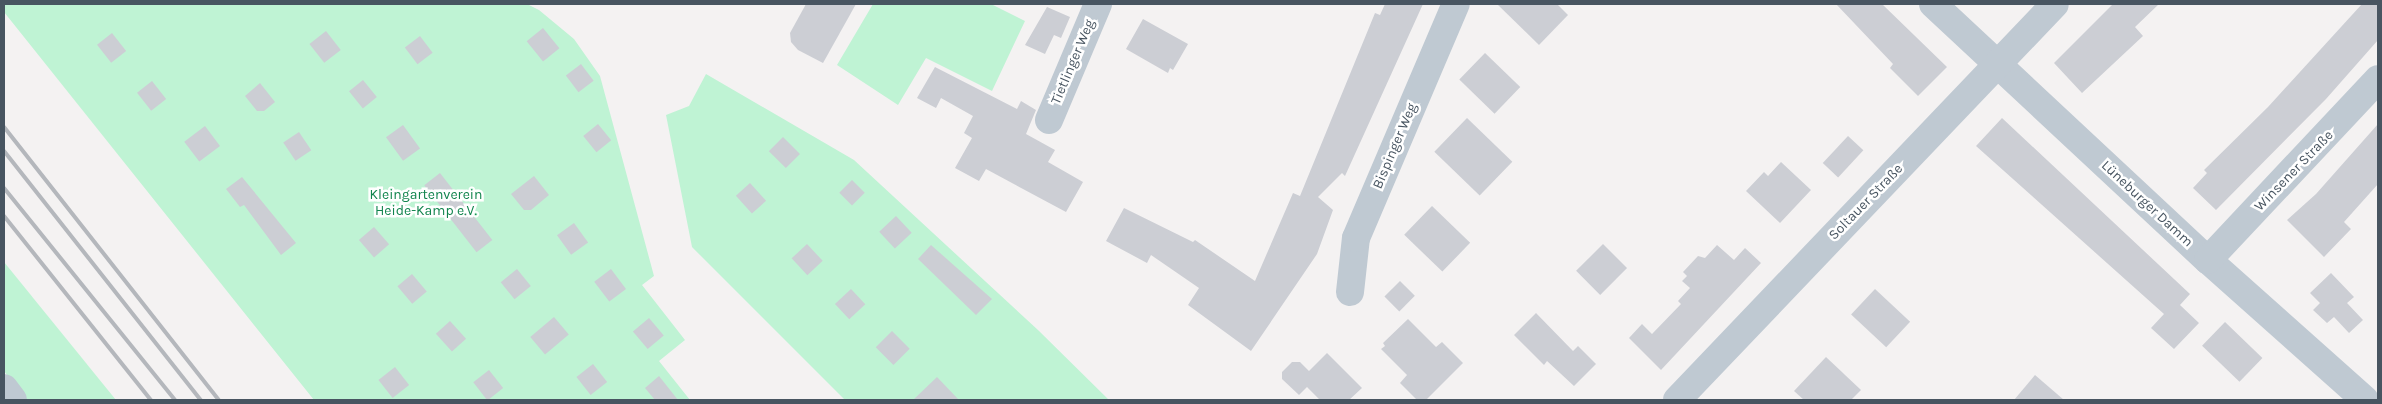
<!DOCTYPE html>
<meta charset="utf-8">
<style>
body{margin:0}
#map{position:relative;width:2382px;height:404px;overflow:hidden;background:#f4f2f2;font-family:Karla,sans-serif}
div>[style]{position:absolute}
.green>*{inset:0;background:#bff3d4}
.building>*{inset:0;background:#ccced4;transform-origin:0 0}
.street>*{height:28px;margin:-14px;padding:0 14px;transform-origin:14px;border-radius:14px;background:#bfc9d2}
.rail>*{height:4px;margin:-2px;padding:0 2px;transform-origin:2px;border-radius:2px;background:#b4b7bc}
span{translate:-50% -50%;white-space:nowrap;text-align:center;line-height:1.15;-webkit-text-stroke:5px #fff;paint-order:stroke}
.street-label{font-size:14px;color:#485561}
.park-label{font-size:14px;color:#11844d}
.frame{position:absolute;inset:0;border:5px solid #485561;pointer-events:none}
</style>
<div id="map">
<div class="green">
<div style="clip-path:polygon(4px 4px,527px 4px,539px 10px,574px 39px,600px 76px,654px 276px,642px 285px,685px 340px,659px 361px,690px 400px,314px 400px,4px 12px)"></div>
<div style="clip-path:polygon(873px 4px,991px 4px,1025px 21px,992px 91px,926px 58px,898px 105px,837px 65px)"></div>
<div style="clip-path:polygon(706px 74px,854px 160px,1038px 330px,1109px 400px,845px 400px,692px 247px,666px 115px,689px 106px)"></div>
<div style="clip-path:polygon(4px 262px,116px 400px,26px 400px,4px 371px)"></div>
</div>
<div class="building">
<div style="clip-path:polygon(806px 4px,856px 4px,823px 63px,798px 50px,791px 42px,790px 33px)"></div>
<div style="clip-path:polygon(1385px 4px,1423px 4px,1345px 176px,1342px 173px,1318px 197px,1333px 210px,1317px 254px,1251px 351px,1188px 305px,1199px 288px,1151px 255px,1147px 263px,1106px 241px,1124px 208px,1193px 242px,1195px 240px,1255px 281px,1293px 193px,1300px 196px,1375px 13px,1380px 15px)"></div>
<div style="clip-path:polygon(1497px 4px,1557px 4px,1568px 15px,1539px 45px)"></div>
<div style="clip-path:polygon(1836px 4px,1882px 4px,1947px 67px,1918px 96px,1890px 68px,1893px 64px)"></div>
<div style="clip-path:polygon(2113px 4px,2159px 4px,2135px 27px,2143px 36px,2082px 93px,2054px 63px)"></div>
<div style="clip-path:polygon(2362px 4px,2378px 4px,2378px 40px,2326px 99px,2216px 210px,2193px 188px,2207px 173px,2204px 170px,2268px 107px)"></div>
<div style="clip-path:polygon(1047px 7px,1070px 17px,1061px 38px,1054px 35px,1045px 54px,1025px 45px)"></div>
<div style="clip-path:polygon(1143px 19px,1188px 44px,1173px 70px,1170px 68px,1168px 73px,1126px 49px)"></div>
<div style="left:543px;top:28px;width:26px;height:21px;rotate:51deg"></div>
<div style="left:326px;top:31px;width:24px;height:21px;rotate:52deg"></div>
<div style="left:112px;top:33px;width:23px;height:19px;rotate:52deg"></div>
<div style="left:420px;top:36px;width:21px;height:19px;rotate:53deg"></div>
<div style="left:1485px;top:53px;width:49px;height:37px;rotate:44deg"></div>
<div style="left:581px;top:64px;width:21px;height:19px;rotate:53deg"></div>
<div style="clip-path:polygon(935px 67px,1017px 109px,1021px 101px,1036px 110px,1026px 134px,1055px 150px,1048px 162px,1083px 182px,1066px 212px,986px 169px,979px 181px,955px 168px,972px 138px,964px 133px,973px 116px,941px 98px,936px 108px,917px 98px)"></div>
<div style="left:363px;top:80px;width:22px;height:18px;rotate:51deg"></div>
<div style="left:152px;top:81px;width:23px;height:19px;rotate:52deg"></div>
<div style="clip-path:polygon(260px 83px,275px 102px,264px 111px,257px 111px,245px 96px)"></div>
<div style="left:1467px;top:118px;width:63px;height:47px;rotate:44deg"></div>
<div style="clip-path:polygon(2002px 118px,2190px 294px,2180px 305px,2199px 323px,2174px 349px,2151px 328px,2164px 314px,1976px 146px)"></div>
<div style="left:598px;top:124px;width:21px;height:19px;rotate:51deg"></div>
<div style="clip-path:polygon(2378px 124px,2378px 184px,2344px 222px,2351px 229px,2324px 257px,2287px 220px,2316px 194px)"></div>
<div style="left:403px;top:125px;width:29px;height:21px;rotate:54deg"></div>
<div style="left:205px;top:126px;width:25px;height:26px;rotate:53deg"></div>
<div style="left:299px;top:132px;width:22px;height:19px;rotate:56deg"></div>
<div style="left:1848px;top:136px;width:21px;height:37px;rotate:43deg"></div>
<div style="left:783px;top:137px;width:24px;height:20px;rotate:45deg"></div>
<div style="clip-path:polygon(1781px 162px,1811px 190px,1780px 223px,1746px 191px,1764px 172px,1768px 176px)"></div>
<div style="left:440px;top:173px;width:85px;height:20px;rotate:52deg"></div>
<div style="clip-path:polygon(534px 176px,549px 195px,531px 210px,524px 210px,511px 194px)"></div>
<div style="clip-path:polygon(242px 177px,296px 243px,281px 255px,244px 205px,240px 207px,226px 189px)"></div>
<div style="left:852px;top:180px;width:18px;height:18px;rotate:45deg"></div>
<div style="left:750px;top:183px;width:24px;height:19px;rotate:48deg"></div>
<div style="left:1432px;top:206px;width:53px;height:40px;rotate:44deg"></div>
<div style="left:896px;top:216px;width:23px;height:23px;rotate:47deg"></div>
<div style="left:574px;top:223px;width:24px;height:21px;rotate:54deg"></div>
<div style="left:374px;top:227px;width:23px;height:20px;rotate:49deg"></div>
<div style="left:807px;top:244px;width:23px;height:21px;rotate:47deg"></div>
<div style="left:1603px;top:244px;width:34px;height:38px;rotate:45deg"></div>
<div style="clip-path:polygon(931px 245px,992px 299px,976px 315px,918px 259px)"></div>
<div style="clip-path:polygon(1717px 245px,1734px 260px,1745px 248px,1761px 263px,1661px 370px,1629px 338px,1642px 324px,1652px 334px,1681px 304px,1678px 301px,1690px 288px,1682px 281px,1687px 276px,1683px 272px,1698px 256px,1705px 258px)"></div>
<div style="left:517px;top:269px;width:22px;height:21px;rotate:51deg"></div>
<div style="left:611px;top:269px;width:25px;height:21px;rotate:53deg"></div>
<div style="clip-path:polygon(2331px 273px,2354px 297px,2347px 303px,2363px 320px,2349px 333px,2334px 317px,2327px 323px,2313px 310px,2320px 303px,2310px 293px)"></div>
<div style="left:412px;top:274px;width:23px;height:19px;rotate:50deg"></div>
<div style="left:1400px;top:281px;width:21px;height:22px;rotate:45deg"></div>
<div style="left:851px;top:289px;width:21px;height:22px;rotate:47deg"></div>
<div style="left:1875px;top:289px;width:48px;height:35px;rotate:43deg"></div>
<div style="clip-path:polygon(1536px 313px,1573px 351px,1578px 346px,1596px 364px,1574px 386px,1547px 361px,1544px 365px,1514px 335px)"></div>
<div style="left:554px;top:317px;width:23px;height:31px;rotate:50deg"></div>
<div style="left:649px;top:318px;width:23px;height:21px;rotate:50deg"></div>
<div style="clip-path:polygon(1408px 319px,1436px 347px,1442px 342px,1463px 363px,1426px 400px,1417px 400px,1400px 383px,1407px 375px,1381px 349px,1385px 346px,1383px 343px)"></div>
<div style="left:450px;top:321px;width:24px;height:19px;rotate:48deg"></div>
<div style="left:2225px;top:322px;width:52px;height:33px;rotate:44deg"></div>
<div style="left:892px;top:331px;width:25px;height:23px;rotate:45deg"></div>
<div style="clip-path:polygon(1327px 353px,1362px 388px,1349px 400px,1320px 400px,1307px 387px,1299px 395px,1282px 379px,1282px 372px,1292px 362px,1300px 362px,1309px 371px)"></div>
<div style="clip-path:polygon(1826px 357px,1861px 390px,1851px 400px,1804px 400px,1794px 391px)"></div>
<div style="left:593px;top:364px;width:23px;height:21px;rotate:52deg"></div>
<div style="left:395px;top:367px;width:23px;height:21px;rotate:52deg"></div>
<div style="left:489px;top:370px;width:23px;height:20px;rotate:52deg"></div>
<div style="clip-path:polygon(2035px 375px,2064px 400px,2014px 400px)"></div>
<div style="clip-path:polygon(659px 376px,678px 400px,655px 400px,645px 388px)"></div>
<div style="clip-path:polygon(937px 377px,959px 400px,913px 400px)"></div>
</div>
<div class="street">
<div style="left:1933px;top:4px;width:376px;rotate:43deg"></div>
<div style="left:2208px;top:260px;width:210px;rotate:41.7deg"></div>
<div style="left:1049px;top:120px;width:126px;rotate:-67.1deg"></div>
<div style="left:2208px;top:260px;width:248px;rotate:-46.8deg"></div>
<div style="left:1350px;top:292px;width:54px;rotate:-83.7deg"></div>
<div style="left:1356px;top:238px;width:254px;rotate:-66.9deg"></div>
<div style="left:4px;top:388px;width:15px;rotate:53deg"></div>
<div style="left:1677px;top:400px;width:547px;rotate:-46.33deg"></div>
</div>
<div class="rail">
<div style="left:4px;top:127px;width:347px;rotate:51.8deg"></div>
<div style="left:4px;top:151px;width:318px;rotate:51.7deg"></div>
<div style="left:4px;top:188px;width:272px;rotate:51.1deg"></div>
<div style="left:4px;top:216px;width:236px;rotate:51.4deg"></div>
</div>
<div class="street-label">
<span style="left:1073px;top:62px;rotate:-67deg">Tietlinger Weg</span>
<span style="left:1395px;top:146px;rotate:-67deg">Bispinger Weg</span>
<span style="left:2294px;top:171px;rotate:-46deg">Winsener Straße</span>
<span style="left:1866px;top:202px;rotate:-46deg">Soltauer Straße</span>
<span style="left:2147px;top:204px;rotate:43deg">Lüneburger Damm</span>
</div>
<div class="park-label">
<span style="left:426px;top:203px">Kleingartenverein<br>Heide-Kamp e.V.</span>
</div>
<div class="frame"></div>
</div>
